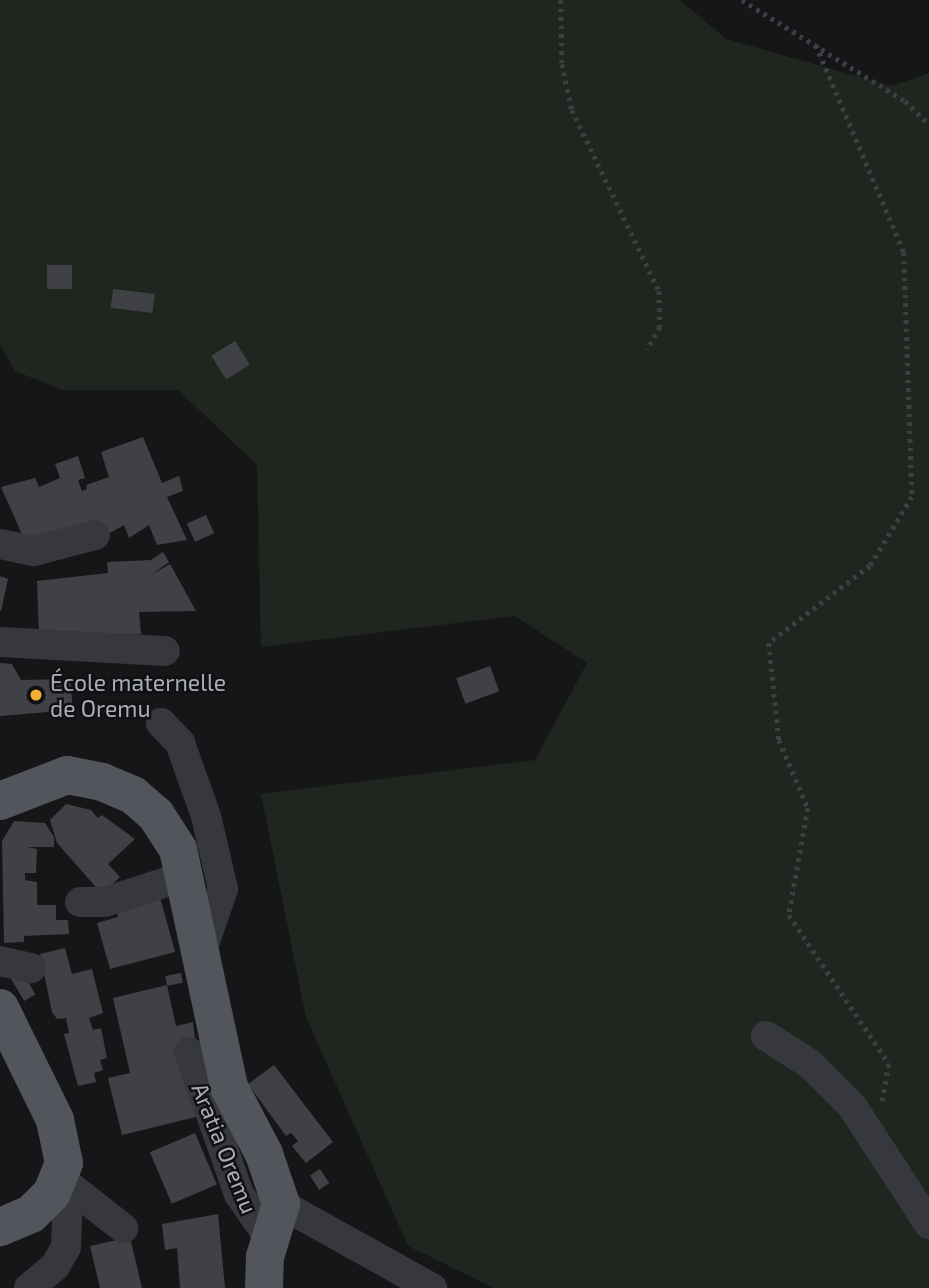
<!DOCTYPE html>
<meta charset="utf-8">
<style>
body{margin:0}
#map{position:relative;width:929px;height:1288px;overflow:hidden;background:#161618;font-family:"Exo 2",sans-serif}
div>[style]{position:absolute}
.green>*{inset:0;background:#1e261f}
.building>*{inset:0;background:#404145;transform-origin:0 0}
.path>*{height:4.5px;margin-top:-2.25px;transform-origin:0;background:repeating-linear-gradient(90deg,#3d3f44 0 3.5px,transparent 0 8.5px)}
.minor>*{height:30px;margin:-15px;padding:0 15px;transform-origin:15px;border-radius:15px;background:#37383d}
.major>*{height:38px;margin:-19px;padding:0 19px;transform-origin:19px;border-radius:19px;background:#53555c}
.dots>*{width:19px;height:19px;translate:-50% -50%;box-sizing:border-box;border:4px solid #111113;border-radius:50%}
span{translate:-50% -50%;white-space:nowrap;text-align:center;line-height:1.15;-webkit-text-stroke:5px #111113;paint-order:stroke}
.poi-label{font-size:23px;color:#a8adb8}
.left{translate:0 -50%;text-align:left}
.street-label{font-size:23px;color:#a8adb8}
</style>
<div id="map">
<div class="green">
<div style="clip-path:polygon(0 0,680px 0,726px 39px,892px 86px,929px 73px,929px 1288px,494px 1288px,408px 1246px,306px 1017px,261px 794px,535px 760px,587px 663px,515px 616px,261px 647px,257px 465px,178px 390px,63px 390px,15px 371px,0 344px)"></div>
</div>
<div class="building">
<div style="left:47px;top:265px;width:25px;height:24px"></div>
<div style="left:113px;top:289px;width:42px;height:19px;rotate:7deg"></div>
<div style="left:235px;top:341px;width:28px;height:28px;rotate:58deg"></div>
<div style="clip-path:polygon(143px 437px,162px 483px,179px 476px,183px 491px,167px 497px,187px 540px,157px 545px,149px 525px,129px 538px,124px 525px,103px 537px,27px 546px,1px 487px,35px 478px,39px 487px,60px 478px,55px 464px,78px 456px,85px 478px,78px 480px,82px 491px,87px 489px,86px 485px,109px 477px,101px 452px)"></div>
<div style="left:206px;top:515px;width:20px;height:21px;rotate:66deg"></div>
<div style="clip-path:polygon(163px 552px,169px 562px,151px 575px,170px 564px,196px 611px,139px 612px,141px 634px,39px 637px,37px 581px,108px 573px,107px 562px,151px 560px)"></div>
<div style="clip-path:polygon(0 576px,8px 579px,1px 611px,0 611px)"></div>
<div style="clip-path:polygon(0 663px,12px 664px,21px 680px,70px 679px,73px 710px,0 716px)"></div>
<div style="left:490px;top:666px;width:27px;height:36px;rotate:70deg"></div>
<div style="clip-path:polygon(66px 804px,91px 810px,98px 818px,102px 815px,135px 839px,108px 864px,120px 877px,102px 894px,57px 843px,50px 820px)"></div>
<div style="clip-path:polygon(14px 821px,45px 823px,54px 837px,54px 847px,27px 847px,37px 849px,36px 873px,25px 873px,25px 880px,37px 882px,37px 905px,56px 905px,56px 920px,68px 920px,69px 934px,24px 936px,24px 942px,4px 943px,2px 841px)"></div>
<div style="clip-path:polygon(158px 890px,175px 952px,110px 969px,97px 923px,118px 917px,114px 902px)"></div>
<div style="clip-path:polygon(65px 948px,72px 974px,92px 969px,103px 1013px,89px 1018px,93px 1030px,101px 1028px,107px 1058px,100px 1060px,103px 1070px,94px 1073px,96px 1082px,78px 1086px,64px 1034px,69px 1033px,66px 1018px,57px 1019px,52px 1012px,40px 954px)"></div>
<div style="left:22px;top:972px;width:26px;height:13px;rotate:59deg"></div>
<div style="left:181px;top:973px;width:10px;height:16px;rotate:79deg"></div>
<div style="clip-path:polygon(167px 985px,176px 1026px,193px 1022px,204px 1115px,122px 1135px,108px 1078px,130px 1073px,113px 998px)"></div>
<div style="clip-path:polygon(274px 1065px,333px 1142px,306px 1163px,292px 1146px,298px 1141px,291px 1133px,286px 1136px,248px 1084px)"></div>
<div style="left:195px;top:1133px;width:56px;height:49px;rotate:67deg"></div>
<div style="left:320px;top:1169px;width:17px;height:12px;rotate:57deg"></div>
<div style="clip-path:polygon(218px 1214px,225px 1288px,180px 1288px,177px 1248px,165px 1250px,162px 1224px)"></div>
<div style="clip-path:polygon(130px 1237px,142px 1288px,100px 1288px,90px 1246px)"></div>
</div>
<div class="path">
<div style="left:561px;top:0;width:64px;rotate:89.1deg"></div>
<div style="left:562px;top:64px;width:47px;rotate:77.7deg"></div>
<div style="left:572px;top:110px;width:201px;rotate:64.3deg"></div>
<div style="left:659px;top:291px;width:36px;rotate:88deg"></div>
<div style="left:660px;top:327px;width:26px;rotate:119deg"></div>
<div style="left:742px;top:0;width:192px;rotate:31.8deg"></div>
<div style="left:905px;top:101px;width:33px;rotate:44deg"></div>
<div style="left:816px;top:45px;width:225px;rotate:67deg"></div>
<div style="left:904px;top:252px;width:245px;rotate:88.1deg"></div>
<div style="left:912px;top:497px;width:81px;rotate:121.3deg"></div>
<div style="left:870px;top:566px;width:127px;rotate:142.7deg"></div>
<div style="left:769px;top:643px;width:98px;rotate:84.1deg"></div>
<div style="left:779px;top:740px;width:74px;rotate:66.9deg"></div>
<div style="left:808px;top:808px;width:109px;rotate:100.1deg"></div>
<div style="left:789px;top:915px;width:179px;rotate:56.1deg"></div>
<div style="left:889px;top:1064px;width:41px;rotate:99.9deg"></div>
</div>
<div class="minor">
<div style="left:0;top:544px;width:35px;rotate:12deg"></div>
<div style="left:34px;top:551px;width:63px;rotate:-14.7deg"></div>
<div style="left:0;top:642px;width:165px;rotate:3.1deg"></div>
<div style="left:161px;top:723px;width:28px;rotate:46deg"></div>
<div style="left:180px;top:743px;width:77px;rotate:70.4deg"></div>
<div style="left:206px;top:816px;width:75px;rotate:76.9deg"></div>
<div style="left:223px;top:889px;width:71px;rotate:108.9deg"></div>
<div style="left:80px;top:902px;width:25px"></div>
<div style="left:105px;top:902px;width:84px;rotate:-18deg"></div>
<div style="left:0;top:961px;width:32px;rotate:13deg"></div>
<div style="left:766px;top:1036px;width:52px;rotate:32.5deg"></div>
<div style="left:810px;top:1064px;width:59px;rotate:45deg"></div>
<div style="left:852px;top:1106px;width:141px;rotate:56.9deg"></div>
<div style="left:189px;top:1052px;width:151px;rotate:70.6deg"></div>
<div style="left:239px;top:1194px;width:55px;rotate:55.4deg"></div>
<div style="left:58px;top:1177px;width:83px;rotate:38.1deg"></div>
<div style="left:281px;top:1204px;width:173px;rotate:29.1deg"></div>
<div style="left:29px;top:1288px;width:34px;rotate:-40deg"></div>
<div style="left:55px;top:1266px;width:22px;rotate:-60deg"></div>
<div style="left:66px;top:1247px;width:36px;rotate:-88deg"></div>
<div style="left:67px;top:1211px;width:25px;rotate:-124deg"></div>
</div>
<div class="major">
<div style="left:0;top:801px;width:72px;rotate:-21.2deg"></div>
<div style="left:67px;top:775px;width:36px;rotate:11deg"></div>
<div style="left:102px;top:782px;width:34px;rotate:23deg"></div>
<div style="left:133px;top:795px;width:30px;rotate:41deg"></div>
<div style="left:156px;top:815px;width:40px;rotate:57.1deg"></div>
<div style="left:178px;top:849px;width:243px;rotate:77.9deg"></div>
<div style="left:229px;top:1087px;width:76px;rotate:62.4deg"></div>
<div style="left:264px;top:1154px;width:53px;rotate:71.2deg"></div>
<div style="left:281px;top:1204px;width:55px;rotate:106.8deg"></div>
<div style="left:265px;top:1257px;width:31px;rotate:92deg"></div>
<div style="left:0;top:1008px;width:125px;rotate:63.8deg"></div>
<div style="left:55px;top:1120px;width:44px;rotate:78.2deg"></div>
<div style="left:64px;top:1163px;width:32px;rotate:112deg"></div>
<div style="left:52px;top:1193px;width:30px;rotate:135deg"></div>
<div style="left:31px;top:1214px;width:34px;rotate:157deg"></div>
</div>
<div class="dots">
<div style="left:36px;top:695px;background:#f2b134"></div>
</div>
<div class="poi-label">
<span class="left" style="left:50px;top:695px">École maternelle<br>de Oremu</span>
</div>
<div class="street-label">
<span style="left:225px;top:1148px;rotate:68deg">Aratia Oremu</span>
</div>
</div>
